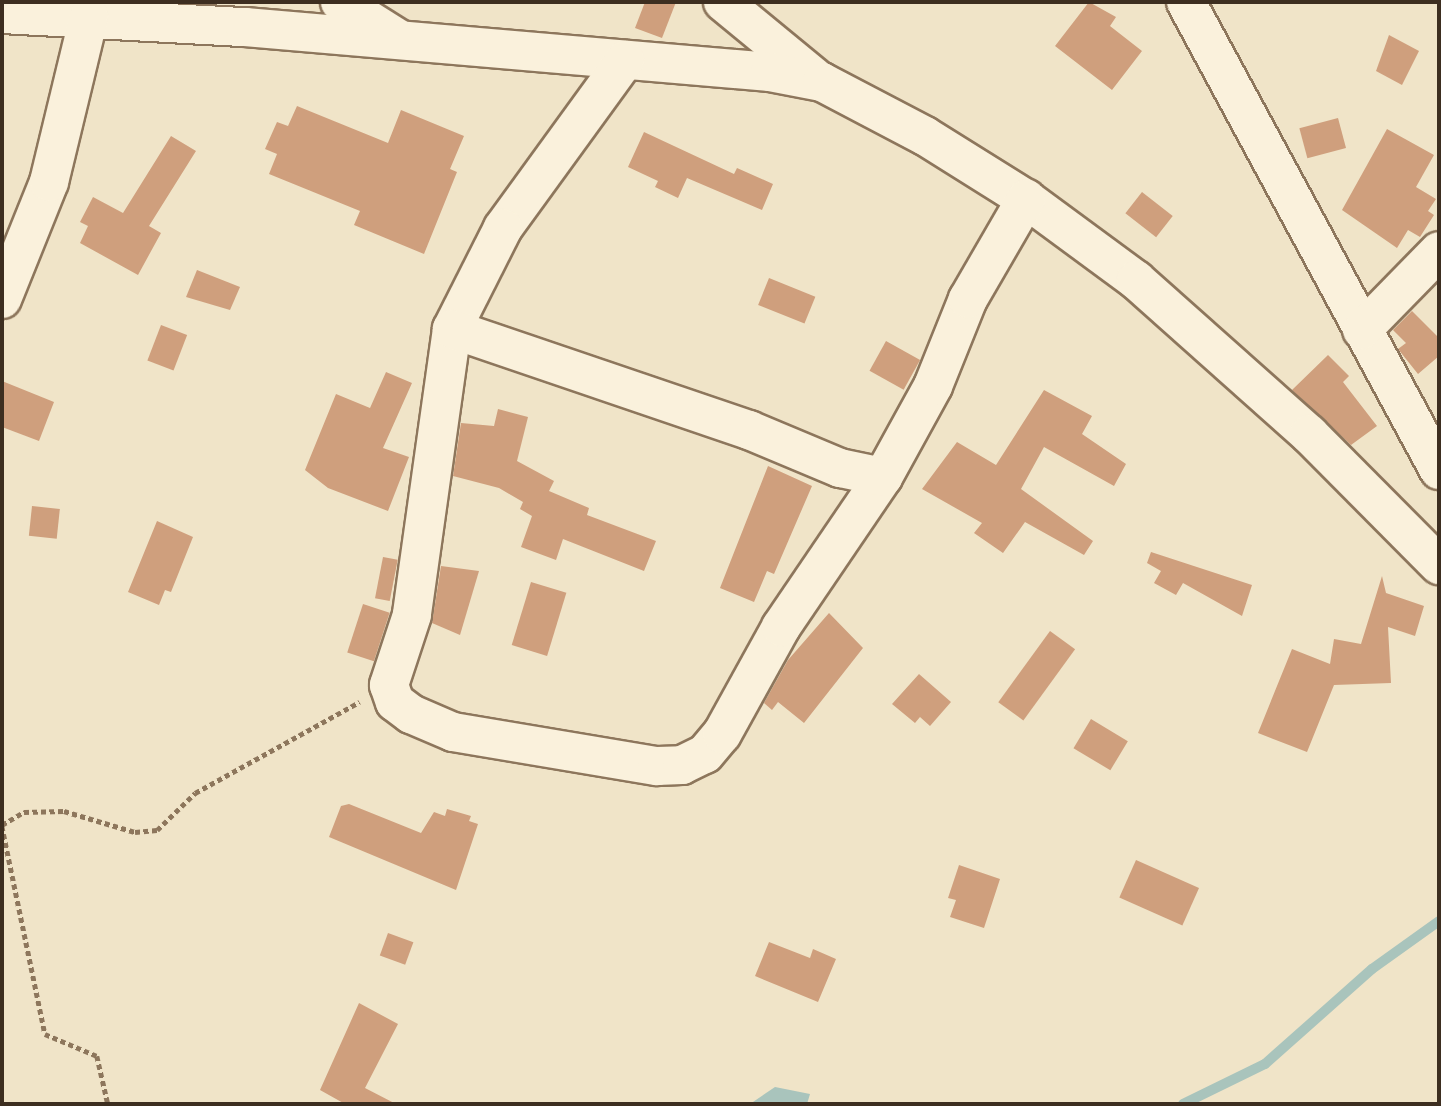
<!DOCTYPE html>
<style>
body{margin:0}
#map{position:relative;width:1441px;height:1106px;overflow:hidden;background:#f0e4c8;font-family:"Source Serif 4",serif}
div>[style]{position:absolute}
.water>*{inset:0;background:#a9c4bc}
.stream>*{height:10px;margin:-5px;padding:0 5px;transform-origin:5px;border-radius:5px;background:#a9c4bc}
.building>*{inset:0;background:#cf9f7d;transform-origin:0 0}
.path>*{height:4.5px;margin-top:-2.25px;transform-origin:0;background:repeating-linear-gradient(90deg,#8d765c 0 5px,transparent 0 8.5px)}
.roads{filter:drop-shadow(2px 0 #8d765c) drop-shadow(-2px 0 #8d765c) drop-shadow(0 2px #8d765c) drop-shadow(0 -2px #8d765c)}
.minor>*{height:38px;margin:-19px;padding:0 19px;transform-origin:19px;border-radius:19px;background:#faf1dc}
span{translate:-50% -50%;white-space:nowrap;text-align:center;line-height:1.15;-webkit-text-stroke:5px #f7eed8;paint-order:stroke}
.frame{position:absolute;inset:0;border:4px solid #3d2e20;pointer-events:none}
</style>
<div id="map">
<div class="water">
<div style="clip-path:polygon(775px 1087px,810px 1094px,807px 1104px,750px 1104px)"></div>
</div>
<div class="stream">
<div style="left:1183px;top:1104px;width:91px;rotate:-26deg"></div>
<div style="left:1265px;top:1064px;width:143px;rotate:-41.6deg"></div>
<div style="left:1372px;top:969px;width:82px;rotate:-35.6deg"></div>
</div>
<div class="building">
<div style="clip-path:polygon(645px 2px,676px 2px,662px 38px,635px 28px)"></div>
<div style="clip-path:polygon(1089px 2px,1116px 17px,1110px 26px,1142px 51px,1112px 90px,1055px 46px)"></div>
<div style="clip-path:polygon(1389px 35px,1419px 51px,1402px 85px,1376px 71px)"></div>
<div style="clip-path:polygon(297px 106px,388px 143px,401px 110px,464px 136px,450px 169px,457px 172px,424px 254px,354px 225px,360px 211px,269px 174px,277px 154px,265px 149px,277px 122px,288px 126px)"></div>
<div style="left:1338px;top:118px;width:31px;height:40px;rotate:75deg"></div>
<div style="clip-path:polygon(1387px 129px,1434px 155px,1416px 187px,1436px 199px,1428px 211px,1434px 215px,1420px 237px,1408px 230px,1397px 248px,1342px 210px)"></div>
<div style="clip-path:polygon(644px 132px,734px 174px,737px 168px,773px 184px,762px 210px,687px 178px,678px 198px,655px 187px,658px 181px,628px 167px)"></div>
<div style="clip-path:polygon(171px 136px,196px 151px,149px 226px,161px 233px,138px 275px,80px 243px,88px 226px,80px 222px,93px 197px,123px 213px)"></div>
<div style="left:1142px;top:192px;width:39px;height:27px;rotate:38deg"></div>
<div style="clip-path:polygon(197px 270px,240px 287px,230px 310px,186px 297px)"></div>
<div style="left:769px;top:278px;width:50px;height:29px;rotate:22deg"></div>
<div style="clip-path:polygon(1412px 311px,1439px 338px,1439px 356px,1418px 374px,1398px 349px,1406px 343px,1393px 330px)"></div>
<div style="left:161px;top:325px;width:28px;height:38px;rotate:21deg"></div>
<div style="left:886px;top:341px;width:39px;height:34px;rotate:29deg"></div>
<div style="clip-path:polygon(1328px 355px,1349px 376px,1343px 382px,1377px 426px,1351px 445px,1292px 390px)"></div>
<div style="clip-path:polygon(386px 372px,412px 383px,383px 448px,409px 457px,388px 511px,328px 488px,305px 470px,336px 394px,370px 408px)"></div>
<div style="clip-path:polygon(2px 381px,54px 402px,39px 441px,2px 427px)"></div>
<div style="clip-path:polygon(1044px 390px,1092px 416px,1082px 434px,1126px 464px,1114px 486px,1044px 447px,1021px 489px,1093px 541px,1084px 555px,1025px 522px,1003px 553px,974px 533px,982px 523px,922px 489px,957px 442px,996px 465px)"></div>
<div style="clip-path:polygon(498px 409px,528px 417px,517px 461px,554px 481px,549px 491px,589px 508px,587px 515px,656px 541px,644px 571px,563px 539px,556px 560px,521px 547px,532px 516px,520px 509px,523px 502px,499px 488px,453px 476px,461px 423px,494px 426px)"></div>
<div style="clip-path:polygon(768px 466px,812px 486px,774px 574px,767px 571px,754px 602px,720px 588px)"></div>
<div style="left:32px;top:506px;width:28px;height:30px;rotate:6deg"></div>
<div style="clip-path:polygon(157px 521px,193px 537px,171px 592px,165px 590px,159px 605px,128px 592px)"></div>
<div style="clip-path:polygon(1151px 552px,1252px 585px,1242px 616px,1183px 583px,1176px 595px,1154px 583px,1161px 571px,1147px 563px)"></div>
<div style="left:383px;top:557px;width:15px;height:42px;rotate:11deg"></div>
<div style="clip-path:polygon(441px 566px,479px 571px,460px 635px,432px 623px)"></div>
<div style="clip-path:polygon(1382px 576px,1386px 593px,1424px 606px,1415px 636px,1388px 627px,1391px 683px,1334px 685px,1307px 752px,1258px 733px,1292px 649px,1330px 664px,1334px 639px,1361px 644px)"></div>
<div style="left:531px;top:582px;width:37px;height:66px;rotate:17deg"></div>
<div style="left:363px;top:604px;width:28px;height:51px;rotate:18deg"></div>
<div style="clip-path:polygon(829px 613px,863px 648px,804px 723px,778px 702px,772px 710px,764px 703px,788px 660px)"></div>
<div style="left:1050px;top:631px;width:31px;height:88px;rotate:36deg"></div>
<div style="clip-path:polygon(919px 674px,951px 702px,930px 726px,920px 717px,915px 723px,892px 704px)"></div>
<div style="left:1091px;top:719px;width:43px;height:34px;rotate:31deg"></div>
<div style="clip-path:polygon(349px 804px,421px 833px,434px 812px,445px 816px,447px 809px,471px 816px,469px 821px,478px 824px,456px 890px,329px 837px,341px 806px)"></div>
<div style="left:1136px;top:860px;width:69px;height:41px;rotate:24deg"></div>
<div style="clip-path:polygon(959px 865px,1000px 879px,984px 928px,950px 917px,956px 900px,948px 898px)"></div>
<div style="left:388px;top:933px;width:27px;height:24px;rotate:20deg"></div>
<div style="clip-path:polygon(769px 942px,810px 958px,813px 949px,836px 959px,818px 1002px,755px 976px)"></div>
<div style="clip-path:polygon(359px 1003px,398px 1024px,365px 1088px,396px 1104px,345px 1104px,320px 1090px)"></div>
</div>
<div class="path">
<div style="left:2px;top:825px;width:26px;rotate:-31deg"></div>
<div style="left:24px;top:812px;width:40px;rotate:-1.4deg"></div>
<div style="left:64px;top:811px;width:74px;rotate:16.5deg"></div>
<div style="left:135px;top:832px;width:22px;rotate:-5deg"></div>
<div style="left:157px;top:830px;width:53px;rotate:-44.2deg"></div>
<div style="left:195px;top:793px;width:188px;rotate:-29deg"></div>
<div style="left:2px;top:826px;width:212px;rotate:78.3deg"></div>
<div style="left:45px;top:1034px;width:56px;rotate:22.9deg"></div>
<div style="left:97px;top:1056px;width:49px;rotate:77.1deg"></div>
</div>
<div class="roads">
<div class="minor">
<div style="left:340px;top:2px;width:70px;rotate:32.1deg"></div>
<div style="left:723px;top:2px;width:117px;rotate:39.4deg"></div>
<div style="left:1186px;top:2px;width:532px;rotate:61.6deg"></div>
<div style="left:2px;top:14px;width:243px;rotate:3.1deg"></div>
<div style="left:245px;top:27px;width:527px;rotate:4.9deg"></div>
<div style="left:770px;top:72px;width:53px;rotate:10.9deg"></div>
<div style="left:822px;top:82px;width:116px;rotate:27.7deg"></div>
<div style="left:925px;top:136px;width:119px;rotate:32deg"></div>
<div style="left:1026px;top:199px;width:137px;rotate:36.4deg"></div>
<div style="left:1136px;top:280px;width:232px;rotate:41.7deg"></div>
<div style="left:1309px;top:434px;width:185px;rotate:45.2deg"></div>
<div style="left:625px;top:60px;width:208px;rotate:126deg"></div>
<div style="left:503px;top:228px;width:113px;rotate:116.8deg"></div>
<div style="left:452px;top:329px;width:289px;rotate:98deg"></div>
<div style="left:412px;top:615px;width:74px;rotate:108.2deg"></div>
<div style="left:389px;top:685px;width:18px;rotate:71deg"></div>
<div style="left:395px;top:702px;width:20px;rotate:37deg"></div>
<div style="left:411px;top:714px;width:46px;rotate:23.2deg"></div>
<div style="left:453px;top:732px;width:207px;rotate:9.5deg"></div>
<div style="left:657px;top:766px;width:25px;rotate:-2deg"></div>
<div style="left:682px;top:765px;width:25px;rotate:-26deg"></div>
<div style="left:705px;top:754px;width:26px;rotate:-50deg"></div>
<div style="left:722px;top:734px;width:122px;rotate:-61.1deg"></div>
<div style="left:781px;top:627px;width:181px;rotate:-55.8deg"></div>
<div style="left:883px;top:477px;width:104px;rotate:-61.2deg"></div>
<div style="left:933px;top:386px;width:94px;rotate:-68.1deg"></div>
<div style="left:968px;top:299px;width:116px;rotate:-59.9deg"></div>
<div style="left:2px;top:299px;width:126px;rotate:-68.1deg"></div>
<div style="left:49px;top:182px;width:170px;rotate:-76.4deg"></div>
<div style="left:452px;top:329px;width:314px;rotate:18.8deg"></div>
<div style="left:749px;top:430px;width:99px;rotate:22.7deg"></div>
<div style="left:840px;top:468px;width:44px;rotate:11.8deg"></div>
<div style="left:1362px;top:330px;width:110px;rotate:-45.7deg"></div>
</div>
</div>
<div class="frame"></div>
</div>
